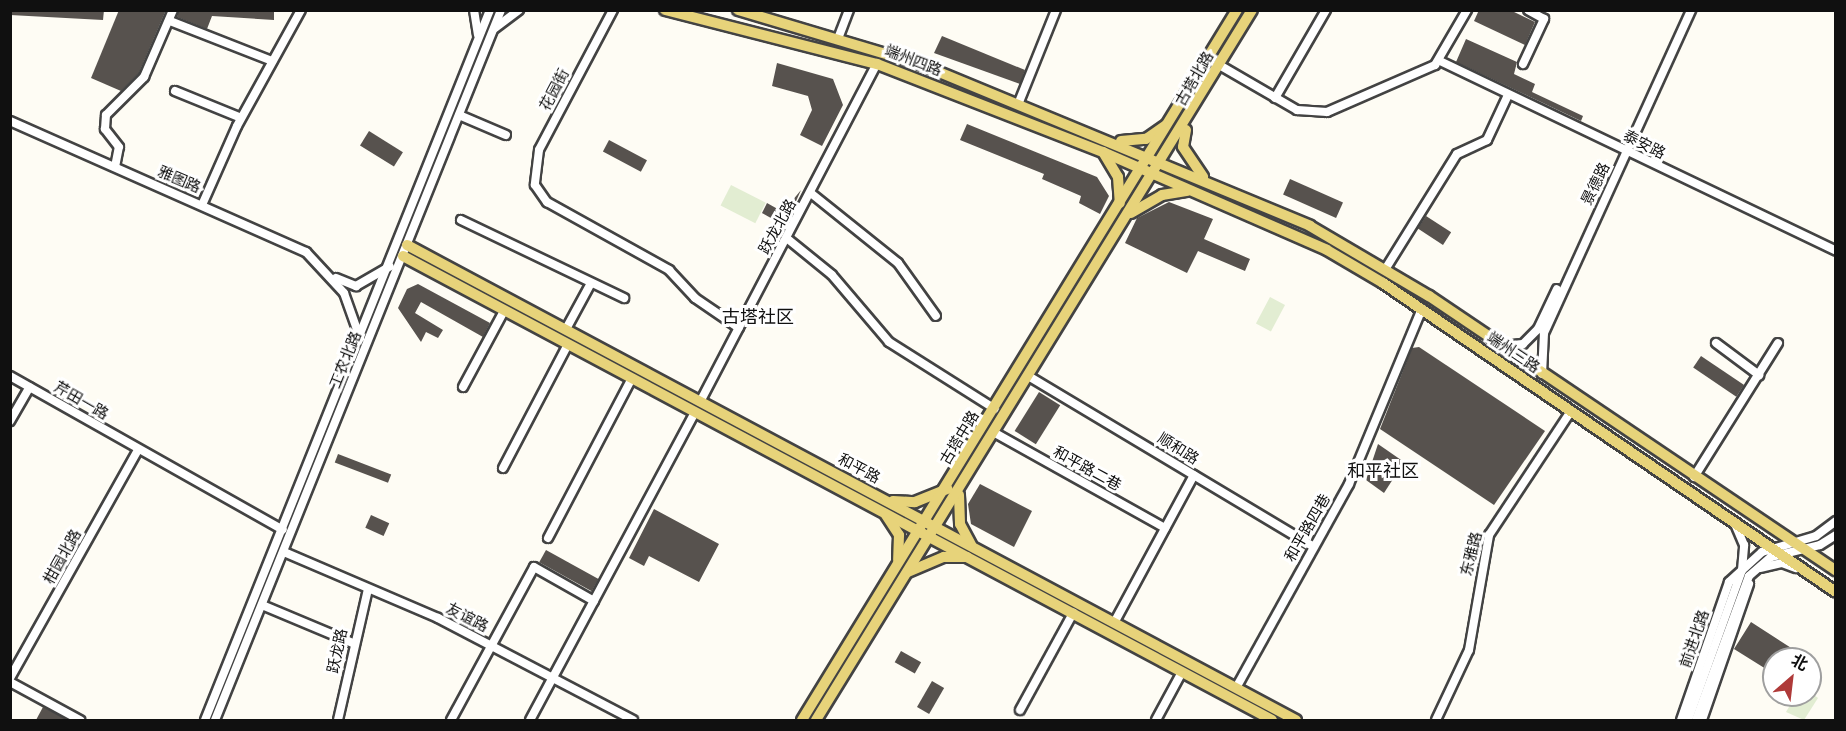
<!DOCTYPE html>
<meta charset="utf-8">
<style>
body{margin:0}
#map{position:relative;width:1846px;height:731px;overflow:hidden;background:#fefcf4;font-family:Bitter,"Noto Sans SC",serif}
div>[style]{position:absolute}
.pitch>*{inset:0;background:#e2edd2;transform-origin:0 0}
.building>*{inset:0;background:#57524e;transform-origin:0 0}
.roads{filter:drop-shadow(2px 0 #434343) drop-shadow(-2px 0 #434343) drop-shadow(0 2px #434343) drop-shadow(0 -2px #434343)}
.minor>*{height:8px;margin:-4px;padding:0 4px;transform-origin:4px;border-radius:4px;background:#fff}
.major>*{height:10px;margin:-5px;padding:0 5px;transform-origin:5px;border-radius:5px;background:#e7d37a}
span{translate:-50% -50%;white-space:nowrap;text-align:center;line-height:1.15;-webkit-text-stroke:6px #fff;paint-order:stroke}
.street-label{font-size:15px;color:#101010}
.quarter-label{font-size:18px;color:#101010}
.frame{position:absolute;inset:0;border:12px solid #101010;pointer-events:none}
.north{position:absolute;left:1762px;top:647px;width:60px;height:60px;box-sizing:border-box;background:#fff;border:2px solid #9f9f9f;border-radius:50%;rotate:28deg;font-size:16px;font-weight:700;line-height:24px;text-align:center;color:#101010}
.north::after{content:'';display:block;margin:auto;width:21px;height:27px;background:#af3a39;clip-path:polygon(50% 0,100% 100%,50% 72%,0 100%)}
</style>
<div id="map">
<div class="pitch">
<div style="left:731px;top:185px;width:39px;height:23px;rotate:27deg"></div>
<div style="left:1270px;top:297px;width:17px;height:30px;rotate:28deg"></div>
<div style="clip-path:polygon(1810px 692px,1818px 698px,1804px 720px,1786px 712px,1796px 695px)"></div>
</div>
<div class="building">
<div style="clip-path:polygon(10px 10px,104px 10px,103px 20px,10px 15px)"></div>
<div style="clip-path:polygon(119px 10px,166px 10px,139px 73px,121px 91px,91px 78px)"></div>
<div style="clip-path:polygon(179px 10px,274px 10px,274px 20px,212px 16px,207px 29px,177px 17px)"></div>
<div style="clip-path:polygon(1479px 10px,1510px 10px,1535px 22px,1525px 45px,1474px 21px)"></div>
<div style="clip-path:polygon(942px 36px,1025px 70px,1020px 84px,934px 53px)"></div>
<div style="clip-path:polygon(1466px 39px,1517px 62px,1514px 74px,1535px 84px,1532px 92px,1583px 116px,1581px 121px,1456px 62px)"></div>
<div style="clip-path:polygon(777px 63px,833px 79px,843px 105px,822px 146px,800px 135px,812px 110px,808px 96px,772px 86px)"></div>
<div style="clip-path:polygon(967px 124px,1097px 177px,1109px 196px,1100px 214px,1079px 203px,1081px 196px,1042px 179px,1044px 174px,960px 140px)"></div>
<div style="left:369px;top:131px;width:40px;height:17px;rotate:32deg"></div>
<div style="left:609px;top:140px;width:43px;height:13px;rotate:28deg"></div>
<div style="left:1290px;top:179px;width:58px;height:17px;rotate:24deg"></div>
<div style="clip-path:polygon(801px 190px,785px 226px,762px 213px,767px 203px,783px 212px)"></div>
<div style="clip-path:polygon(1169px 202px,1213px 219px,1204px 239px,1250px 259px,1245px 271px,1198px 251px,1187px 273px,1125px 243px,1137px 218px)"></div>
<div style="left:1426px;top:216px;width:30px;height:15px;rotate:33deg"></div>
<div style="clip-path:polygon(418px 284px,490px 323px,483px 337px,421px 302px,415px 313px,443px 330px,438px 338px,426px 332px,421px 342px,398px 308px,407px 289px)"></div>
<div style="clip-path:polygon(1419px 347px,1545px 431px,1494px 505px,1380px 429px,1412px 348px)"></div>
<div style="left:1701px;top:356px;width:52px;height:14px;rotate:34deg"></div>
<div style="left:1039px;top:392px;width:25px;height:46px;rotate:32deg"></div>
<div style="clip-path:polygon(1378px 444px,1404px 462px,1384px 493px,1366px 480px)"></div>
<div style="left:338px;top:454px;width:57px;height:9px;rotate:21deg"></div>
<div style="clip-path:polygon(980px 484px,1032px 511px,1014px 547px,971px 524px,968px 504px)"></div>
<div style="clip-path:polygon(654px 509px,719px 544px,699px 582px,649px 556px,644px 566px,629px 558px)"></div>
<div style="left:371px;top:515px;width:20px;height:14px;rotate:24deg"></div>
<div style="left:546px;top:550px;width:60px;height:14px;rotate:29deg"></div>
<div style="clip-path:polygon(1751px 622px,1799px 653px,1796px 659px,1774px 659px,1774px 674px,1734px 649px)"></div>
<div style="left:901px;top:651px;width:23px;height:13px;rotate:29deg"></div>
<div style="left:932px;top:681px;width:14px;height:30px;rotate:30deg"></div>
<div style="clip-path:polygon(43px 707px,68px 720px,36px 720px)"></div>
</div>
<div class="roads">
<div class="minor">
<div style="left:474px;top:10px;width:25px;rotate:81deg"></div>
<div style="left:613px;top:10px;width:158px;rotate:117.9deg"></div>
<div style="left:539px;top:150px;width:35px;rotate:97deg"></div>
<div style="left:535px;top:185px;width:21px;rotate:55deg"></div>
<div style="left:547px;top:202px;width:140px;rotate:29.1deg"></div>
<div style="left:669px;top:270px;width:38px;rotate:47deg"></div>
<div style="left:695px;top:298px;width:53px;rotate:34.3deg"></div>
<div style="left:170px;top:21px;width:110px;rotate:21.4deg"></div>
<div style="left:495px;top:28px;width:30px;rotate:-37deg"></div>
<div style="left:839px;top:36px;width:28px;rotate:-69deg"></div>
<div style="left:1440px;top:61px;width:439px;rotate:25.6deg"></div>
<div style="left:1523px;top:64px;width:50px;rotate:-65deg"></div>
<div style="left:1544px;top:19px;width:18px;rotate:-151deg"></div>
<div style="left:1221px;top:66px;width:88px;rotate:30.1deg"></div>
<div style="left:1297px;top:110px;width:30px;rotate:4deg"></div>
<div style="left:1327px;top:112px;width:118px;rotate:-23.5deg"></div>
<div style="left:1435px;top:65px;width:64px;rotate:-59.8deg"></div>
<div style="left:175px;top:91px;width:71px;rotate:22.2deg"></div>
<div style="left:1275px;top:98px;width:102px;rotate:-59.9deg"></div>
<div style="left:1019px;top:102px;width:99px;rotate:-68.1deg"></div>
<div style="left:459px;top:115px;width:51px;rotate:23.1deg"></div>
<div style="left:10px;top:121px;width:324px;rotate:23.9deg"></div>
<div style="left:306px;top:252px;width:56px;rotate:47.2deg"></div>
<div style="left:344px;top:293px;width:48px;rotate:70.4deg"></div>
<div style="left:115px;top:167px;width:20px;rotate:-79deg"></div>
<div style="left:119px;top:147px;width:23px;rotate:-128deg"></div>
<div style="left:105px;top:129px;width:14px;rotate:-86deg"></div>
<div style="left:106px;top:115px;width:54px;rotate:-45deg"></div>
<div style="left:144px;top:77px;width:73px;rotate:-66.6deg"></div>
<div style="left:812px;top:194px;width:110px;rotate:38.7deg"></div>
<div style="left:898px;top:263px;width:65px;rotate:54.4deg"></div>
<div style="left:202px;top:205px;width:86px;rotate:-66.1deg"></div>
<div style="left:237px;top:126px;width:132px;rotate:-61.1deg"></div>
<div style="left:461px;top:220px;width:181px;rotate:25.6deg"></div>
<div style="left:789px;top:240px;width:55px;rotate:39.1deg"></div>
<div style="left:832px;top:275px;width:88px;rotate:49.6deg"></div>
<div style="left:889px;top:342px;width:125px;rotate:32.3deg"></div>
<div style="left:1386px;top:268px;width:134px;rotate:-58.1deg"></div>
<div style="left:1457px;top:154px;width:33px;rotate:-25deg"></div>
<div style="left:1487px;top:140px;width:50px;rotate:-65deg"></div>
<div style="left:336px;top:278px;width:22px;rotate:22deg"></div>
<div style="left:356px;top:286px;width:39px;rotate:-30deg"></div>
<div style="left:566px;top:329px;width:52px;rotate:-61.5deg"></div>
<div style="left:1716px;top:343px;width:54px;rotate:36.7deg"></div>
<div style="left:1501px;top:346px;width:22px;rotate:-5deg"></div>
<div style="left:1523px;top:344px;width:21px;rotate:-45deg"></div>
<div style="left:1538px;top:329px;width:44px;rotate:-64.6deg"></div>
<div style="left:1542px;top:374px;width:41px;rotate:-87.2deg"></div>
<div style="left:1544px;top:333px;width:355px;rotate:-65.5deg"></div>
<div style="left:10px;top:376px;width:313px;rotate:29.4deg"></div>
<div style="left:1030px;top:377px;width:329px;rotate:30.9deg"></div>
<div style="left:463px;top:387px;width:86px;rotate:-61.7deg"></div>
<div style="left:700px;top:402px;width:382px;rotate:-62.4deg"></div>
<div style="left:10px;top:421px;width:39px;rotate:-60deg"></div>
<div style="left:995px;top:433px;width:195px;rotate:29.2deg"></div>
<div style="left:503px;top:468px;width:140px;rotate:-62.3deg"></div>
<div style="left:1694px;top:477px;width:158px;rotate:-57.9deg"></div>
<div style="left:548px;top:538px;width:181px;rotate:-62.3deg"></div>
<div style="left:284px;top:552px;width:168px;rotate:23.2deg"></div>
<div style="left:438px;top:618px;width:220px;rotate:27.6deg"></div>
<div style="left:1760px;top:568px;width:23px;rotate:-13deg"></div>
<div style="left:1782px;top:563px;width:15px;rotate:20deg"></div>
<div style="left:262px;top:605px;width:99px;rotate:22.7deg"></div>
<div style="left:1114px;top:623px;width:168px;rotate:-61.6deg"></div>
<div style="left:10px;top:678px;width:261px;rotate:-60.7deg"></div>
<div style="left:10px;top:682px;width:80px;rotate:28.5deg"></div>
<div style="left:1236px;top:688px;width:233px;rotate:-61deg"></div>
<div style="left:1349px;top:484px;width:190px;rotate:-67.4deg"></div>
<div style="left:1020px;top:710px;width:111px;rotate:-61.3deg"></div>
<div style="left:205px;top:720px;width:765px;rotate:-68.13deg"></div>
<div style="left:215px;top:720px;width:765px;rotate:-68.06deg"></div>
<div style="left:338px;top:720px;width:134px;rotate:-77.1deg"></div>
<div style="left:451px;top:720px;width:174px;rotate:-61.5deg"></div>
<div style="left:534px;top:567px;width:69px;rotate:29.5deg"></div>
<div style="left:530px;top:720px;width:349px;rotate:-61.8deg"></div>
<div style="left:1156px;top:720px;width:55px;rotate:-61.6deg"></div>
<div style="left:1436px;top:720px;width:77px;rotate:-64.8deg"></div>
<div style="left:1469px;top:650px;width:117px;rotate:-80.1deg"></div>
<div style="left:1489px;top:535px;width:149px;rotate:-56.5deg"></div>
<div style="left:1681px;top:720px;width:146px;rotate:-70.8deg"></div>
<div style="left:1729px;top:582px;width:45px;rotate:-42.3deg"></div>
<div style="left:1762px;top:552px;width:56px;rotate:-16.5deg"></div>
<div style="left:1816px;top:536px;width:25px;rotate:-37deg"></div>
<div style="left:1688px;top:720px;width:159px;rotate:-70.2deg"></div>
<div style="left:1742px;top:570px;width:25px;rotate:-85deg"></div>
<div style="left:1744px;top:545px;width:21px;rotate:-113deg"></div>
<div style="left:1696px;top:720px;width:153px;rotate:-69.8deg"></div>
<div style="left:1749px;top:576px;width:29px;rotate:-41deg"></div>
<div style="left:1771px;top:557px;width:50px;rotate:-13.8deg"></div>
<div style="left:1820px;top:545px;width:19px;rotate:-32deg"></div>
<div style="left:1702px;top:720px;width:144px;rotate:-70.9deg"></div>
</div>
<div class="major">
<div style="left:665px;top:10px;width:219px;rotate:14.3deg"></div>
<div style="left:877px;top:64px;width:243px;rotate:21.3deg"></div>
<div style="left:1103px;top:152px;width:244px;rotate:23.6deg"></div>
<div style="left:1327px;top:250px;width:65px;rotate:30.5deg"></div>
<div style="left:1383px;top:283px;width:548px;rotate:34.3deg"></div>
<div style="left:738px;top:10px;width:192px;rotate:16.6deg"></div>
<div style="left:922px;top:65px;width:420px;rotate:22.5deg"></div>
<div style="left:1310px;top:226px;width:138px;rotate:30.5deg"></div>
<div style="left:1429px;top:296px;width:491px;rotate:34deg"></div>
<div style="left:1186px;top:130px;width:17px;rotate:100deg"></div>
<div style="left:1183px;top:147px;width:36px;rotate:56deg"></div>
<div style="left:1121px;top:141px;width:25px;rotate:-5deg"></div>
<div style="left:1146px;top:139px;width:24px;rotate:-35deg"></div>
<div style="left:1103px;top:152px;width:29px;rotate:59deg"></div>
<div style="left:1118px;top:177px;width:26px;rotate:86deg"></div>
<div style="left:1131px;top:213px;width:36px;rotate:-30deg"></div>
<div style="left:1162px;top:195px;width:26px;rotate:-9deg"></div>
<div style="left:407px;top:245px;width:1008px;rotate:28.12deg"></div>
<div style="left:403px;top:256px;width:985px;rotate:28.1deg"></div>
<div style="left:959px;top:495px;width:29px;rotate:88deg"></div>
<div style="left:960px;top:524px;width:24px;rotate:62deg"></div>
<div style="left:893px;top:501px;width:22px;rotate:3deg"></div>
<div style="left:915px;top:502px;width:35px;rotate:-22deg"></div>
<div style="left:886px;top:515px;width:24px;rotate:57deg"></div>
<div style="left:899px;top:535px;width:25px;rotate:92deg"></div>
<div style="left:908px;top:572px;width:39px;rotate:-23deg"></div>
<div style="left:944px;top:557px;width:23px"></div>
<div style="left:802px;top:720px;width:833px;rotate:-58.51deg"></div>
<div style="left:816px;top:720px;width:833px;rotate:-58.45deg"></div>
</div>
</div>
<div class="street-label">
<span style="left:913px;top:61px;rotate:21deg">端州四路</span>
<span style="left:1195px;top:79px;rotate:-60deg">古塔北路</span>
<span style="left:555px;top:90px;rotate:-62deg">花园街</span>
<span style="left:1644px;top:145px;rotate:27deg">泰安路</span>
<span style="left:179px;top:180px;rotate:23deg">雅图路</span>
<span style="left:1596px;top:184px;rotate:-64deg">景德路</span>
<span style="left:778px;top:227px;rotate:-61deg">跃龙北路</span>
<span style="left:1513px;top:353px;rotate:34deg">端州三路</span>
<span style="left:346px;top:360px;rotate:-68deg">工农北路</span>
<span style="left:81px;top:401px;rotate:30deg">芹田一路</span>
<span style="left:960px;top:438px;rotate:-59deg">古塔中路</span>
<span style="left:1178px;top:449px;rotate:32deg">顺和路</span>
<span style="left:859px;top:469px;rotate:28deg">和平路</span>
<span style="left:1087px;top:469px;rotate:29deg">和平路二巷</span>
<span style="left:1308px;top:528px;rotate:-60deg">和平路四巷</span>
<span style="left:1472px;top:554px;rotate:-76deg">东雅路</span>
<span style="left:63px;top:557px;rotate:-61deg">柑园北路</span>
<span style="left:467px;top:618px;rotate:27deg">友谊路</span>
<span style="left:1695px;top:639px;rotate:-71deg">前进北路</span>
<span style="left:338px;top:651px;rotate:-78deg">跃龙路</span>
</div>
<div class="quarter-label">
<span style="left:758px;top:317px">古塔社区</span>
<span style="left:1383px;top:471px">和平社区</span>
</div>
<div class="frame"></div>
<div class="north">北</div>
</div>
